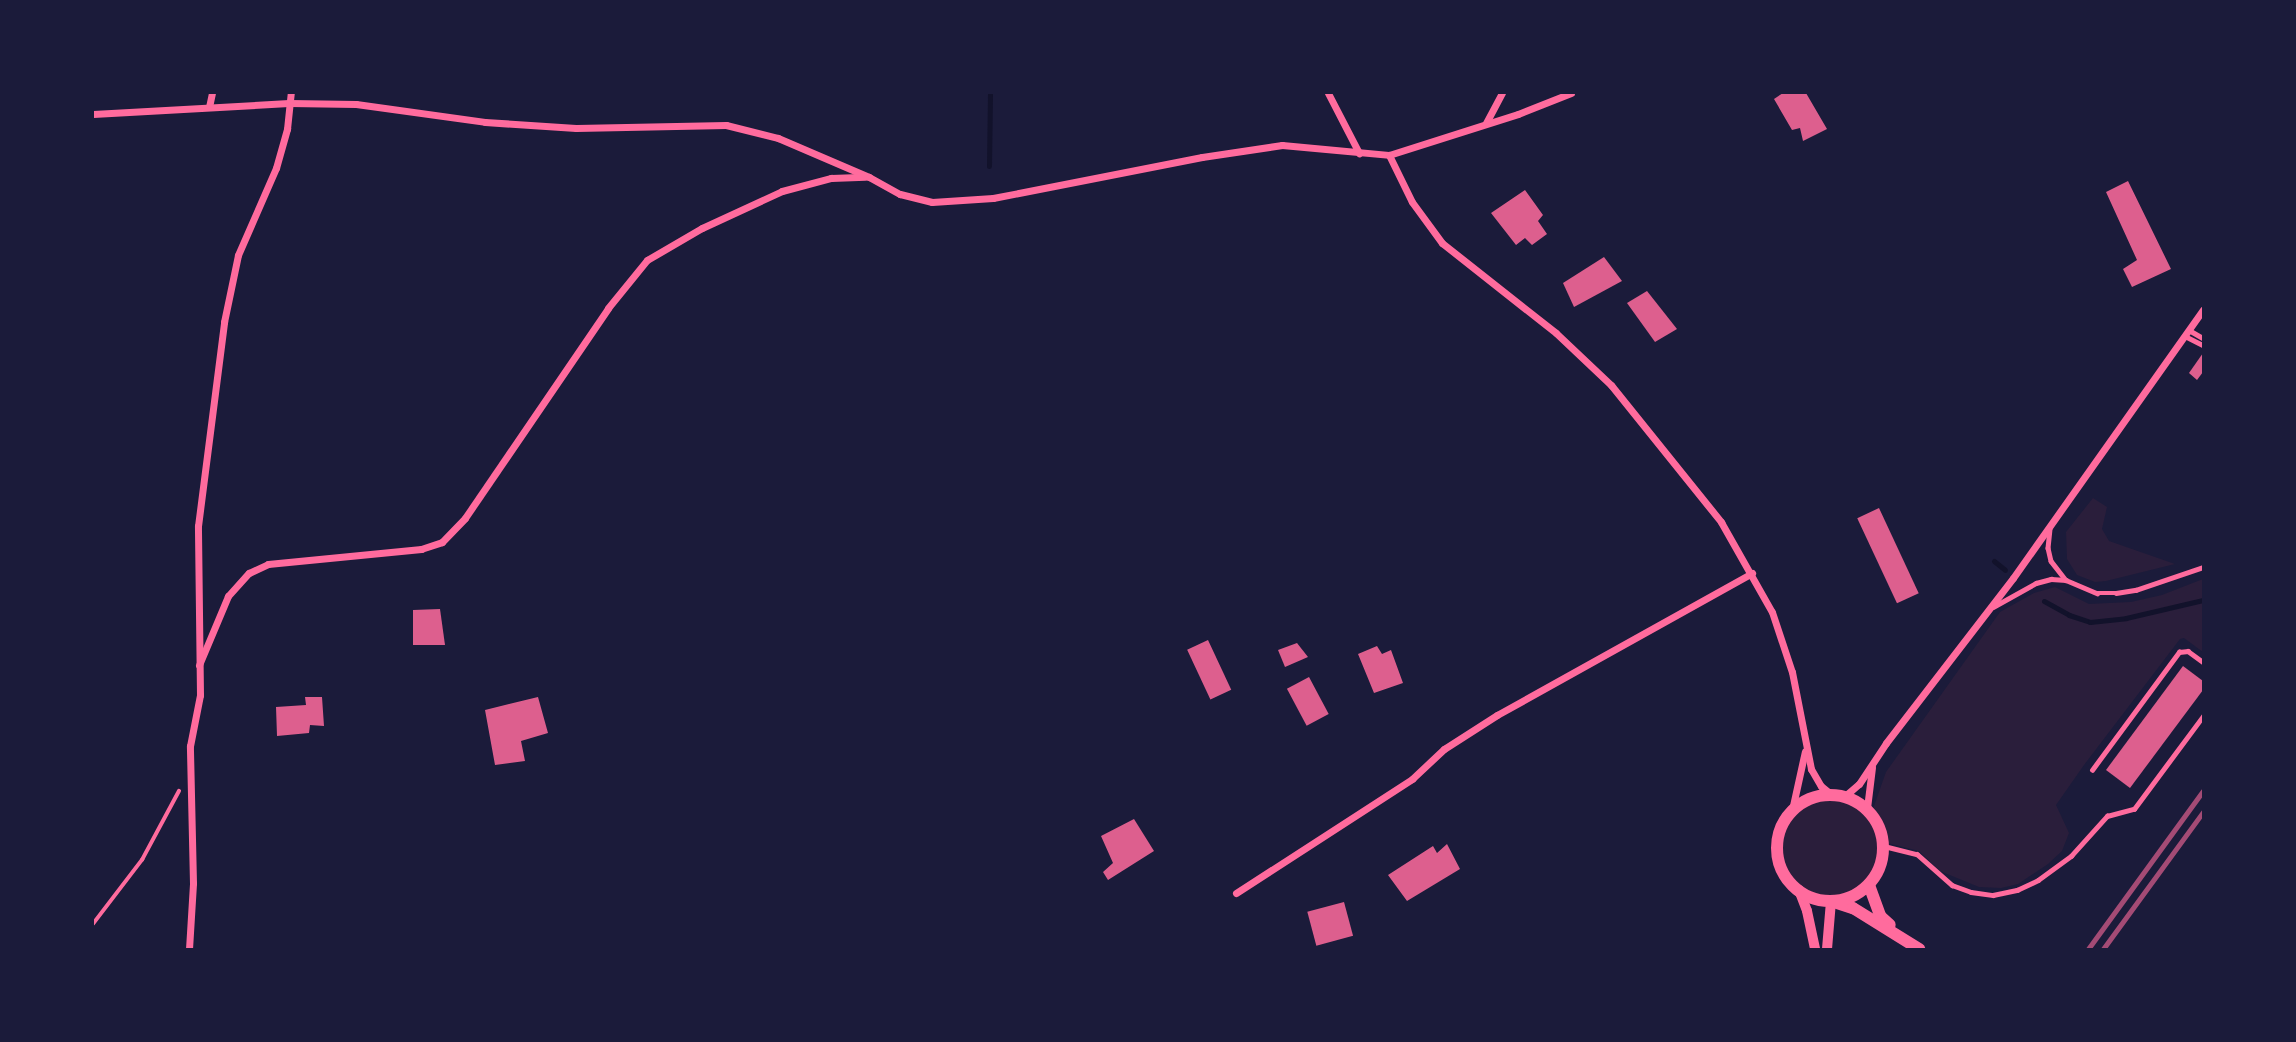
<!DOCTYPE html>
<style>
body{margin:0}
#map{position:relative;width:2296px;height:1042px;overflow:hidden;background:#1b1b3a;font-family:"DM Sans",sans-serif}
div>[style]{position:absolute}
.green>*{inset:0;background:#2a1e3b}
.round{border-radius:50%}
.stream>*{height:5px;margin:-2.5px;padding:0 2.5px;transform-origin:2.5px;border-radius:2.5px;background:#12122b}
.building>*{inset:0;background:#dd5f8e;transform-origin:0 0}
.path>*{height:3.5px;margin:-1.75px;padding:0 1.75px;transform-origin:1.75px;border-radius:1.75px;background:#ff6b9d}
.service>*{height:4.5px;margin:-2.25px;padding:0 2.25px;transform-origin:2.25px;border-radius:2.25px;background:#ff6b9d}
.minor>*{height:7px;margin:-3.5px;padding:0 3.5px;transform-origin:3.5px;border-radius:3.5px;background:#ff6b9d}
.tertiary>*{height:10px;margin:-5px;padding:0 5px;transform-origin:5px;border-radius:5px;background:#ff6b9d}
.secondary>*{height:12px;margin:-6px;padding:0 6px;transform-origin:6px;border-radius:6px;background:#ff6b9d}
.secondary>.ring{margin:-6px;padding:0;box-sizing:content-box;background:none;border:12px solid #ff6b9d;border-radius:50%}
.rail>*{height:5px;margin:-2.5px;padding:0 2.5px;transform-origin:2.5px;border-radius:2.5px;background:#a44b75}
span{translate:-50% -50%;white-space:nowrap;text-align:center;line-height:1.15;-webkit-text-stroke:5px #1b1b3a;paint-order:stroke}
.frame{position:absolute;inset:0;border:94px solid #1b1b3a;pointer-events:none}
</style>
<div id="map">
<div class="green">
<div style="clip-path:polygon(2093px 498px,2107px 507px,2102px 529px,2109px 541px,2175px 564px,2106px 581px,2095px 582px,2077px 575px,2067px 559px,2066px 532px)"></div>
<div style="clip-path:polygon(2203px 579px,2203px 652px,2184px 638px,2180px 639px,2084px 765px,2056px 805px,2069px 833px,2062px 851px,2048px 864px,2018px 884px,2001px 888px,1979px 887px,1940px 871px,1919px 851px,1887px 843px,1873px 809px,1886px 772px,2000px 612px,2034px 593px,2055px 587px,2089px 604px,2131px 602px,2162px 595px)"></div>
<div class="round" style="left:1782px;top:799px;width:98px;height:98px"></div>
</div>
<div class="stream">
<div style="left:989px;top:166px;width:73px;rotate:-89.2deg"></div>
<div style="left:1994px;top:561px;width:14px;rotate:39deg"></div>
<div style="left:2044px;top:601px;width:29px;rotate:29deg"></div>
<div style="left:2069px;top:615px;width:22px;rotate:18deg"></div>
<div style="left:2090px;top:622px;width:36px;rotate:-6deg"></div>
<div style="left:2126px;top:618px;width:79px;rotate:-13.2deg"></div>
</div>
<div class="building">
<div style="clip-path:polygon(1783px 93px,1806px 93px,1827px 129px,1803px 141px,1800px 128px,1792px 130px,1774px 99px)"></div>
<div style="clip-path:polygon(2128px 181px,2171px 269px,2132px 287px,2123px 269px,2137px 260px,2106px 192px)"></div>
<div style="clip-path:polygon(1525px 190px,1543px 215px,1538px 221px,1547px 234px,1532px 245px,1525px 238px,1516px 245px,1491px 213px)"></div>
<div style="clip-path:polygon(1604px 257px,1622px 281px,1574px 307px,1563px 283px)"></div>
<div style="clip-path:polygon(1647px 291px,1677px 329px,1655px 342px,1627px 303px)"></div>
<div style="clip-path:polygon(2203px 353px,2203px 372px,2197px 380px,2189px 373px)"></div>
<div style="left:1879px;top:508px;width:94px;height:24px;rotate:65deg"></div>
<div style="clip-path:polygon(440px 609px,445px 645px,413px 645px,413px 610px)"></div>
<div style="left:1208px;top:640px;width:55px;height:23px;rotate:65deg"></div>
<div style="clip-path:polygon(1297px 643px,1308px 657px,1285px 667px,1278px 650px)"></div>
<div style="clip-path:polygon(1377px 646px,1382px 654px,1391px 650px,1403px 683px,1374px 693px,1358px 654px)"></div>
<div style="clip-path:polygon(2183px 666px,2203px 681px,2203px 690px,2130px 788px,2106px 770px)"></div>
<div style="left:1309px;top:677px;width:42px;height:25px;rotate:62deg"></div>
<div style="clip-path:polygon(305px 697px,322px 697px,324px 726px,310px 725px,309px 733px,277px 736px,276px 707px,306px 705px)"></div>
<div style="clip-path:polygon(538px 697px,548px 733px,521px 741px,525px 761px,495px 765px,485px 710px)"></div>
<div style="clip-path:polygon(1134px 819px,1154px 851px,1108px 880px,1103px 872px,1113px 863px,1101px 836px)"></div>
<div style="clip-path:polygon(1447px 844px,1460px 869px,1407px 901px,1388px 875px,1433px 846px,1437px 853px)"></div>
<div style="left:1344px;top:902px;width:35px;height:38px;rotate:75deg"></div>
</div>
<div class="path">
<div style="left:93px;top:924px;width:81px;rotate:-52.6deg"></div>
<div style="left:142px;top:860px;width:78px;rotate:-61.8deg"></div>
</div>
<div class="service">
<div style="left:2189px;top:330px;width:16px;rotate:30deg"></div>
<div style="left:2185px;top:336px;width:20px;rotate:27deg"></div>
<div style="left:2050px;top:529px;width:19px;rotate:96deg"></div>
<div style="left:2048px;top:548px;width:13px;rotate:77deg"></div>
<div style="left:2051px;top:561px;width:24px;rotate:52deg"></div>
<div style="left:1993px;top:607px;width:49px;rotate:-29.2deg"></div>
<div style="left:2036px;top:583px;width:16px;rotate:-15deg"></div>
<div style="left:2051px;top:579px;width:15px;rotate:4deg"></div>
<div style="left:2066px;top:580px;width:34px;rotate:23deg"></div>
<div style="left:2097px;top:593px;width:19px"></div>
<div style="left:2116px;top:593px;width:20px;rotate:-9deg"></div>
<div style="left:2136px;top:590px;width:71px;rotate:-18.9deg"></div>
<div style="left:2092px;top:770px;width:147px;rotate:-53.6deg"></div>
<div style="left:2179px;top:652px;width:9px;rotate:-6deg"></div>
<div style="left:2188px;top:651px;width:19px;rotate:36deg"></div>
<div style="left:1884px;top:846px;width:34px;rotate:14deg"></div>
<div style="left:1917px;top:854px;width:47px;rotate:41.5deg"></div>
<div style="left:1952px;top:885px;width:20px;rotate:20deg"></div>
<div style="left:1971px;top:892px;width:22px;rotate:8deg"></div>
<div style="left:1993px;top:895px;width:25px;rotate:-12deg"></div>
<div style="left:2017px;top:890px;width:23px;rotate:-25deg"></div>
<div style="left:2038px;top:880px;width:41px;rotate:-36deg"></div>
<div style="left:2071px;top:856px;width:54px;rotate:-48deg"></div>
<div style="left:2107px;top:816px;width:28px;rotate:-15deg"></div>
<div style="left:2134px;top:809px;width:116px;rotate:-53.4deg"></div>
</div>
<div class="minor">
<div style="left:1328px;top:93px;width:68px;rotate:62.7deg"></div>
<div style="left:209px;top:107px;width:14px;rotate:-78deg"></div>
<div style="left:93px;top:114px;width:196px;rotate:-3.2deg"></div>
<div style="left:289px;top:103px;width:67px;rotate:0.9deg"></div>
<div style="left:356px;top:104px;width:130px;rotate:7.9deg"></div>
<div style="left:485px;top:122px;width:91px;rotate:3.8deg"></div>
<div style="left:576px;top:128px;width:150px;rotate:-1.1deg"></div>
<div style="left:726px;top:125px;width:54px;rotate:14deg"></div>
<div style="left:778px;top:138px;width:99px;rotate:23.2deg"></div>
<div style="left:869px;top:177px;width:35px;rotate:29deg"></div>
<div style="left:900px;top:194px;width:33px;rotate:14deg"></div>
<div style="left:932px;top:202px;width:61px;rotate:-3.8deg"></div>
<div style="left:993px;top:198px;width:213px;rotate:-11.1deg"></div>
<div style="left:1202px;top:157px;width:81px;rotate:-8.5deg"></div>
<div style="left:1282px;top:145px;width:107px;rotate:5.3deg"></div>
<div style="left:1389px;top:155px;width:135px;rotate:-17.6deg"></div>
<div style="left:1518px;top:114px;width:57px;rotate:-21.6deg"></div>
<div style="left:1486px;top:123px;width:34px;rotate:-62deg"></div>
<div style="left:1389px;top:155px;width:52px;rotate:63.9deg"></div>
<div style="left:1412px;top:202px;width:51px;rotate:53.8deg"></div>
<div style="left:1442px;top:243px;width:145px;rotate:38.3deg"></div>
<div style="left:1556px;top:333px;width:76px;rotate:43.4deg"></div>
<div style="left:1611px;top:385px;width:176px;rotate:51.2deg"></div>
<div style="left:1721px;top:522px;width:103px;rotate:60.5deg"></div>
<div style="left:1772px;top:612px;width:63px;rotate:71.6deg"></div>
<div style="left:1792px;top:672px;width:99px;rotate:78.9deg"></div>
<div style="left:1811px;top:769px;width:20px;rotate:60deg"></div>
<div style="left:1821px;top:786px;width:13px;rotate:39deg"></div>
<div style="left:199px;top:665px;width:75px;rotate:-67.2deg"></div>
<div style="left:228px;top:596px;width:31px;rotate:-48deg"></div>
<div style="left:249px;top:573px;width:21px;rotate:-25deg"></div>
<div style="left:268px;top:564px;width:154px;rotate:-5.6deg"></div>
<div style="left:421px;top:549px;width:22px;rotate:-18deg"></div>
<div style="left:442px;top:542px;width:33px;rotate:-46deg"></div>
<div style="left:465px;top:518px;width:254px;rotate:-55.7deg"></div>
<div style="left:608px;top:308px;width:62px;rotate:-50.9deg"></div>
<div style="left:647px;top:260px;width:64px;rotate:-30.2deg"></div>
<div style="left:702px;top:228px;width:88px;rotate:-24.8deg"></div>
<div style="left:782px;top:191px;width:51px;rotate:-14.9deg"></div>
<div style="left:831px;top:178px;width:34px;rotate:-2deg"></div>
<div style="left:1845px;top:796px;width:18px;rotate:-41deg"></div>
<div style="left:1859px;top:784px;width:49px;rotate:-56.6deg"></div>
<div style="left:1886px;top:743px;width:208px;rotate:-52.4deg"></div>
<div style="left:2013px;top:578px;width:329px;rotate:-54.7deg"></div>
<div style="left:1867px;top:808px;width:41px;rotate:-83deg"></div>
<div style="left:1792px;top:810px;width:60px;rotate:-77.6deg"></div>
<div style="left:1236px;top:893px;width:210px;rotate:-32.9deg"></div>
<div style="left:1412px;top:779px;width:44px;rotate:-43.2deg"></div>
<div style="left:1444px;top:749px;width:63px;rotate:-32.7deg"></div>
<div style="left:1497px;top:715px;width:292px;rotate:-29.1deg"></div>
<div style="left:189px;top:949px;width:66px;rotate:-86.5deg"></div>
<div style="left:193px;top:883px;width:137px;rotate:-91.3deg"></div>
<div style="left:190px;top:746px;width:52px;rotate:-78.9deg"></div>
<div style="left:200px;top:695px;width:169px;rotate:-90.7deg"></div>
<div style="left:198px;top:526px;width:206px;rotate:-82.7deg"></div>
<div style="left:224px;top:322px;width:68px;rotate:-78.2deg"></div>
<div style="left:238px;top:255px;width:95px;rotate:-66.4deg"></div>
<div style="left:276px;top:168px;width:41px;rotate:-74.2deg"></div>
<div style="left:287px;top:129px;width:36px;rotate:-84deg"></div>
</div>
<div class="tertiary">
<div style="left:1799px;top:890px;width:22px;rotate:69deg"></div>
<div style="left:1807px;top:911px;width:39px;rotate:78deg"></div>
<div style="left:1827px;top:949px;width:48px;rotate:-85.2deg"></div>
</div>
<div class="secondary">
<div class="ring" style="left:1777px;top:795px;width:94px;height:94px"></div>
<div style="left:1869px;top:885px;width:33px;rotate:70deg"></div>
<div style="left:1880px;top:916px;width:13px;rotate:42deg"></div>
<div style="left:1834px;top:902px;width:20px;rotate:18deg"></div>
<div style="left:1853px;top:908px;width:78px;rotate:31.8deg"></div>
</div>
<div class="rail">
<div style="left:2088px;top:949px;width:195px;rotate:-54deg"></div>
<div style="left:2103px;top:949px;width:170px;rotate:-53.9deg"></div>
</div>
<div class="frame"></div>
</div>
